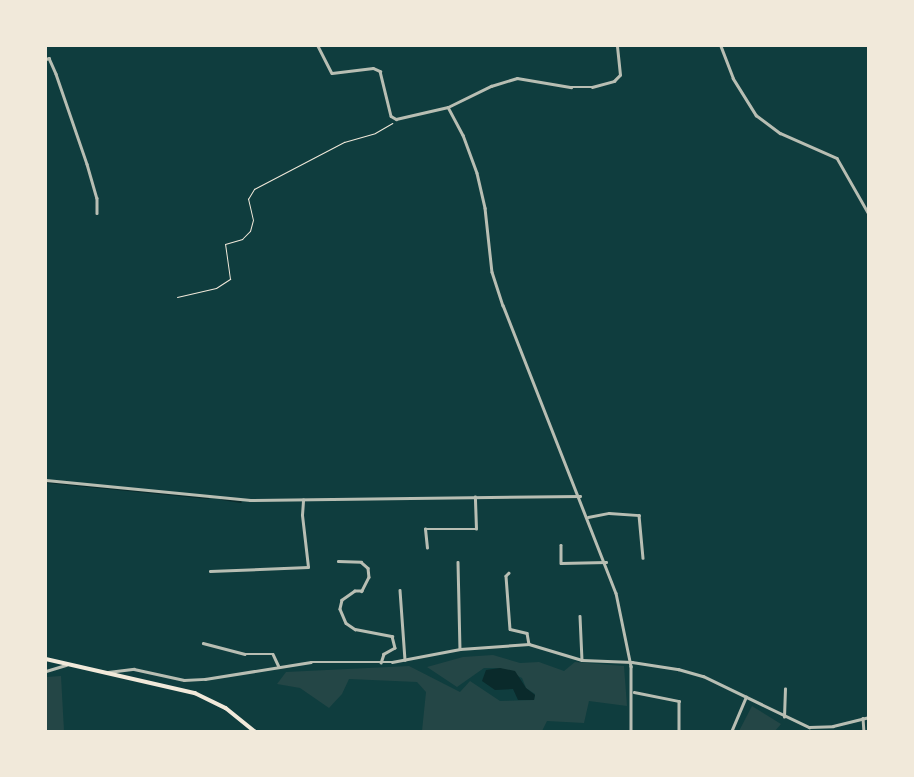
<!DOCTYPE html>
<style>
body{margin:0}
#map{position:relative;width:914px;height:777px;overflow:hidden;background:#0f3d3e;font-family:"DM Sans",sans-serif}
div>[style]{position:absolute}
.green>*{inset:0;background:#244646}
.water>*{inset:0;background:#0a2a2b}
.stream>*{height:2px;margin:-1px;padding:0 1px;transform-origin:1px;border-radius:1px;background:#0a2a2b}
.path>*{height:1px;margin:-0.5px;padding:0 0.5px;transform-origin:0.5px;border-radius:0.5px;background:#f1e9da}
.minor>*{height:2.5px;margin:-1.25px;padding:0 1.25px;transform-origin:1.25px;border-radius:1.25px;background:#b8beb3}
.primary>*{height:3.5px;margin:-1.75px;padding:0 1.75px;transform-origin:1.75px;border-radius:1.75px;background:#f1e9da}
span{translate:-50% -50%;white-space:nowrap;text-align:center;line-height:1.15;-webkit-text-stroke:6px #f1e9da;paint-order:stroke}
.frame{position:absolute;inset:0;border:47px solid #f1e9da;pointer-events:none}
</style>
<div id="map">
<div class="green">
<div style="clip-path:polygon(493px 655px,520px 663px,539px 662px,564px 671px,575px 662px,624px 666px,627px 706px,589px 701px,584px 723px,547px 721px,542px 731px,422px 731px,426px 692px,417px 682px,349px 679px,342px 694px,329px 708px,300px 688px,277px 684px,286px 672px,409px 666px,460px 692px,470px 681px,500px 701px,534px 700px,535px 694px,526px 688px,522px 678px,500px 668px,484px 668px,457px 687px,427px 667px,463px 657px)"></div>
<div style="clip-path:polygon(61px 676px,64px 731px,46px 731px,46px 677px)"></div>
<div style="clip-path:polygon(752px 706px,781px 724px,775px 731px,739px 731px)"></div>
</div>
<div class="water">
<div style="clip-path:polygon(500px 668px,515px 671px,526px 688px,535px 695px,534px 700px,518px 700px,513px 689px,495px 690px,482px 681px,486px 670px)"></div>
</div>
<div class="stream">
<div style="left:46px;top:482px;width:163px;rotate:5.6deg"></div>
<div style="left:222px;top:499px;width:19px;rotate:9deg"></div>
</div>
<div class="path">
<div style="left:177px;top:297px;width:40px;rotate:-13deg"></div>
<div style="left:216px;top:288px;width:17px;rotate:-33deg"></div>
<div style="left:230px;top:279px;width:35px;rotate:-98deg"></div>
<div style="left:225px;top:244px;width:18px;rotate:-16deg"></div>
<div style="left:242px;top:239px;width:11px;rotate:-45deg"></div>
<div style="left:250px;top:231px;width:11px;rotate:-75deg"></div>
<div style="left:253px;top:220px;width:22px;rotate:-103deg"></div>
<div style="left:248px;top:199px;width:12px;rotate:-59deg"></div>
<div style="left:254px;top:189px;width:102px;rotate:-27.6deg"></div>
<div style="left:344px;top:142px;width:32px;rotate:-16deg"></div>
<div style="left:375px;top:133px;width:20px;rotate:-30deg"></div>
</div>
<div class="minor">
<div style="left:318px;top:46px;width:30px;rotate:63deg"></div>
<div style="left:332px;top:73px;width:41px;rotate:-7deg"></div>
<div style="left:373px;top:68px;width:8px;rotate:23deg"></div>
<div style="left:380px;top:71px;width:46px;rotate:76.3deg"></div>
<div style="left:391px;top:116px;width:6px;rotate:31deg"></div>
<div style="left:396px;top:119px;width:53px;rotate:-13deg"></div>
<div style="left:448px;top:107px;width:48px;rotate:-26deg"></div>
<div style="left:491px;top:86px;width:27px;rotate:-17deg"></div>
<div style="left:517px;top:78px;width:55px;rotate:9.5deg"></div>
<div style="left:571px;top:87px;width:21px"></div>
<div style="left:592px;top:87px;width:23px;rotate:-15deg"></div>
<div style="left:614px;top:81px;width:8px;rotate:-45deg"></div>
<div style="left:620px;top:75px;width:29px;rotate:-96deg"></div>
<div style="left:721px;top:46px;width:34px;rotate:69deg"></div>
<div style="left:733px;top:78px;width:44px;rotate:58.1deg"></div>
<div style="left:756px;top:115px;width:30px;rotate:37deg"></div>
<div style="left:780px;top:133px;width:62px;rotate:23.7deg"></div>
<div style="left:837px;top:158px;width:64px;rotate:60.3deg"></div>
<div style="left:46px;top:59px;width:3px;rotate:-18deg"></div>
<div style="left:49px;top:58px;width:17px;rotate:66deg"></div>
<div style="left:56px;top:74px;width:95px;rotate:71deg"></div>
<div style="left:87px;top:164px;width:35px;rotate:74deg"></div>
<div style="left:97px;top:198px;width:15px;rotate:90deg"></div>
<div style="left:448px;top:107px;width:32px;rotate:62deg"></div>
<div style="left:463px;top:135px;width:40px;rotate:69.8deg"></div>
<div style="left:477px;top:173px;width:36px;rotate:77deg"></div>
<div style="left:485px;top:208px;width:64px;rotate:83.8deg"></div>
<div style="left:492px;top:272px;width:35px;rotate:72deg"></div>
<div style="left:503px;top:305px;width:309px;rotate:68.6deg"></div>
<div style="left:616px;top:593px;width:75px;rotate:78.4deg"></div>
<div style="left:631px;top:666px;width:66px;rotate:90deg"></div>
<div style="left:46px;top:480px;width:205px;rotate:5.6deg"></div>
<div style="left:250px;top:500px;width:330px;rotate:-0.7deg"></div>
<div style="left:588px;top:517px;width:21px;rotate:-11deg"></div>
<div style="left:609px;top:513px;width:30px;rotate:4deg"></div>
<div style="left:639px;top:515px;width:43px;rotate:84.7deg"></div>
<div style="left:561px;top:545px;width:18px;rotate:90deg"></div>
<div style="left:561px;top:563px;width:45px;rotate:-1.3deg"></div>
<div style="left:427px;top:548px;width:19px;rotate:-96deg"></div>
<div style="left:425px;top:529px;width:51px"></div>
<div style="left:476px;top:529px;width:32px;rotate:-92deg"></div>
<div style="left:338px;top:561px;width:23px;rotate:2deg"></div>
<div style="left:361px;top:562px;width:9px;rotate:41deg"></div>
<div style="left:368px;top:568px;width:9px;rotate:84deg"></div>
<div style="left:369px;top:577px;width:16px;rotate:117deg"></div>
<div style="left:362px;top:591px;width:7px;rotate:180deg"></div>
<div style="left:355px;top:591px;width:16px;rotate:145deg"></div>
<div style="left:342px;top:600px;width:9px;rotate:103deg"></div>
<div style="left:340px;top:609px;width:15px;rotate:67deg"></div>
<div style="left:346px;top:623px;width:11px;rotate:34deg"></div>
<div style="left:355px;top:629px;width:38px;rotate:11deg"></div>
<div style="left:392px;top:636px;width:12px;rotate:76deg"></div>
<div style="left:395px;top:648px;width:13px;rotate:151deg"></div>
<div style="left:384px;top:654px;width:9px;rotate:108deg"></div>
<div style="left:458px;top:562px;width:87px;rotate:88.7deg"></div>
<div style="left:210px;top:571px;width:98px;rotate:-2.3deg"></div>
<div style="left:308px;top:567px;width:52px;rotate:-96.6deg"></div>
<div style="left:302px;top:515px;width:15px;rotate:-86deg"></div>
<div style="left:509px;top:573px;width:4px;rotate:135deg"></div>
<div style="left:506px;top:576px;width:53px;rotate:85.7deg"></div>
<div style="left:510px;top:629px;width:17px;rotate:13deg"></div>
<div style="left:527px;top:633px;width:11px;rotate:80deg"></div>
<div style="left:400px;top:590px;width:70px;rotate:85.9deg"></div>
<div style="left:580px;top:616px;width:44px;rotate:87.4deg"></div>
<div style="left:203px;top:643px;width:43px;rotate:14.7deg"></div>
<div style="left:245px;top:654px;width:28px"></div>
<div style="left:273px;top:654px;width:14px;rotate:65deg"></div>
<div style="left:46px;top:671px;width:21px;rotate:-17deg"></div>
<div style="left:108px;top:672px;width:26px;rotate:-7deg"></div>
<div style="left:134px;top:669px;width:51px;rotate:12.4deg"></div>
<div style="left:184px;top:680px;width:21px;rotate:-3deg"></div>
<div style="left:205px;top:679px;width:107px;rotate:-9.1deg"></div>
<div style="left:311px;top:662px;width:81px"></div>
<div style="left:392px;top:662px;width:69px;rotate:-10.8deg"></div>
<div style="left:460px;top:649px;width:69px;rotate:-4.1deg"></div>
<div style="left:529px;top:644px;width:55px;rotate:16.8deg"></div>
<div style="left:582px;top:660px;width:50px;rotate:2.3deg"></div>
<div style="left:632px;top:662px;width:47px;rotate:8.7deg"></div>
<div style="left:678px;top:669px;width:26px;rotate:16deg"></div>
<div style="left:703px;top:676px;width:118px;rotate:25.7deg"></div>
<div style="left:809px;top:727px;width:24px;rotate:-2deg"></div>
<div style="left:833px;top:726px;width:37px;rotate:-14deg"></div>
<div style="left:634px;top:692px;width:46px;rotate:11.3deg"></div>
<div style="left:679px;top:701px;width:31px;rotate:90deg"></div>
<div style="left:784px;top:717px;width:28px;rotate:-88deg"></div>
<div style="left:863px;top:718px;width:14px;rotate:86deg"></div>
<div style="left:731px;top:732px;width:38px;rotate:-67deg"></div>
</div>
<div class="primary">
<div style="left:46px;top:659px;width:153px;rotate:12.9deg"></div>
<div style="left:195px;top:693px;width:34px;rotate:26deg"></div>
<div style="left:226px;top:708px;width:38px;rotate:39deg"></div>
</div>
<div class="frame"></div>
</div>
